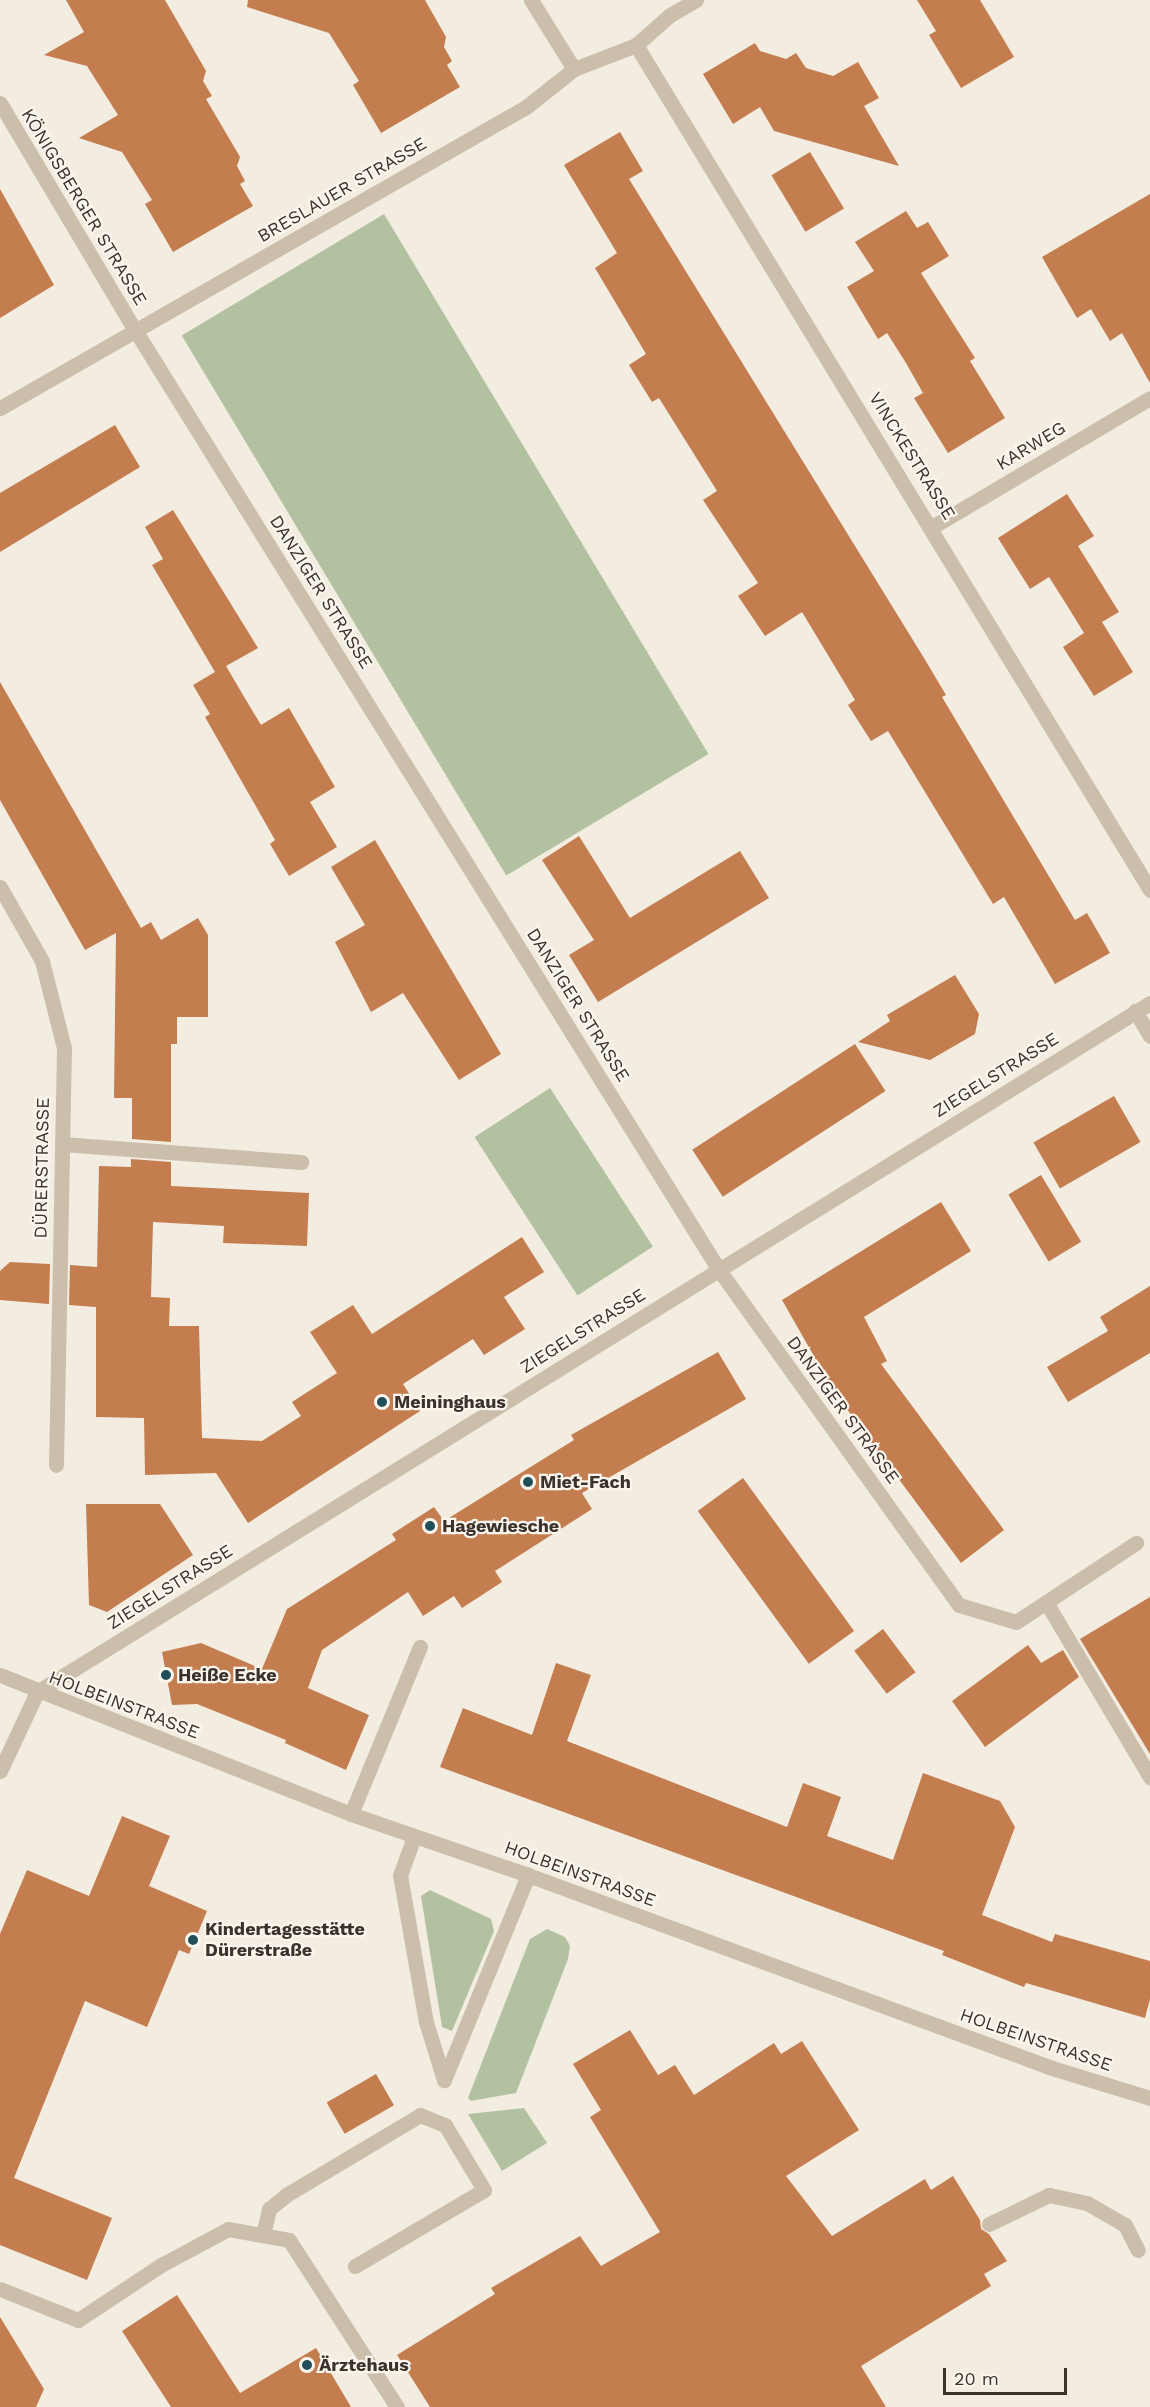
<!DOCTYPE html>
<meta charset="utf-8">
<style>
body{margin:0}
#map{position:relative;width:1150px;height:2407px;overflow:hidden;background:#f3ede1;font-family:"Work Sans",sans-serif}
div>[style]{position:absolute}
.green>*{inset:0;background:#b2c2a0;transform-origin:0 0}
.building>*{inset:0;background:#c37d4e;transform-origin:0 0}
.lane>*{height:15px;margin:-7.5px;padding:0 7.5px;transform-origin:7.5px;border-radius:7.5px;background:#cbbfac}
.street>*{height:15px;margin:-7.5px;padding:0 7.5px;transform-origin:7.5px;border-radius:7.5px;background:#cbbfac}
.dots>*{width:16px;height:16px;translate:-50% -50%;box-sizing:border-box;border:3px solid #faf6ed;border-radius:50%}
span{translate:-50% -50%;white-space:nowrap;text-align:center;line-height:1.15;-webkit-text-stroke:4.5px #faf6ed;paint-order:stroke}
.street-label{font-size:18px;color:#3a322b}
.poi-label{font-size:18px;color:#3a322b;font-weight:700}
.left{translate:0 -50%;text-align:left}
.scale{position:absolute;left:943px;top:2368px;width:124px;height:27px;box-sizing:border-box;border:3px solid #3a322b;border-top:0;padding-left:8px;font-size:18px;line-height:21px;white-space:nowrap;color:#3a322b;-webkit-text-stroke:4px #faf6ed;paint-order:stroke}
</style>
<div id="map">
<div class="green">
<div style="left:384px;top:214px;width:630px;height:236px;rotate:59deg"></div>
<div style="left:550px;top:1088px;width:189px;height:90px;rotate:57deg"></div>
<div style="clip-path:polygon(430px 1890px,491px 1919px,494px 1931px,452px 2031px,442px 2027px,421px 1896px)"></div>
<div style="clip-path:polygon(547px 1929px,565px 1937px,570px 1946px,568px 1959px,516px 2093px,471px 2101px,468px 2098px,530px 1939px)"></div>
<div style="clip-path:polygon(524px 2108px,547px 2143px,502px 2171px,468px 2114px)"></div>
</div>
<div class="building">
<div style="clip-path:polygon(66px 0,165px 0,206px 71px,203px 81px,212px 96px,206px 99px,240px 157px,237px 166px,245px 181px,240px 184px,253px 206px,173px 252px,145px 204px,152px 200px,122px 152px,79px 138px,118px 115px,87px 66px,44px 55px,84px 32px)"></div>
<div style="clip-path:polygon(248px 0,425px 0,446px 37px,444px 47px,452px 61px,447px 65px,460px 87px,381px 133px,353px 85px,359px 81px,329px 33px,247px 7px)"></div>
<div style="clip-path:polygon(917px 0,980px 0,1014px 57px,961px 88px,929px 35px,936px 31px)"></div>
<div style="clip-path:polygon(755px 43px,760px 51px,786px 59px,796px 53px,806px 68px,833px 76px,858px 62px,879px 98px,864px 106px,899px 166px,774px 131px,760px 107px,733px 124px,703px 74px)"></div>
<div style="clip-path:polygon(620px 132px,643px 171px,629px 179px,924px 658px,946px 695px,942px 697px,1075px 920px,1087px 913px,1110px 953px,1055px 984px,1004px 897px,993px 904px,888px 731px,871px 741px,848px 705px,855px 700px,802px 612px,765px 636px,738px 596px,758px 583px,703px 500px,717px 491px,659px 398px,652px 402px,629px 365px,646px 354px,595px 268px,617px 253px,564px 165px)"></div>
<div style="left:810px;top:152px;width:66px;height:45px;rotate:59deg"></div>
<div style="clip-path:polygon(0 189px,54px 285px,0 318px)"></div>
<div style="clip-path:polygon(1150px 194px,1150px 383px,1122px 333px,1110px 341px,1091px 309px,1077px 318px,1042px 257px)"></div>
<div style="clip-path:polygon(906px 211px,917px 228px,928px 222px,949px 256px,921px 273px,975px 358px,970px 361px,1005px 418px,948px 453px,914px 398px,923px 393px,906px 363px,887px 333px,878px 339px,847px 287px,874px 271px,855px 242px)"></div>
<div style="clip-path:polygon(115px 425px,140px 467px,0 552px,0 493px)"></div>
<div style="clip-path:polygon(1067px 494px,1094px 536px,1078px 546px,1119px 612px,1102px 622px,1133px 672px,1094px 696px,1063px 647px,1084px 633px,1068px 607px,1049px 577px,1030px 589px,998px 538px)"></div>
<div style="clip-path:polygon(173px 510px,258px 648px,226px 666px,243px 695px,261px 725px,289px 708px,335px 787px,310px 802px,337px 847px,289px 876px,270px 844px,275px 840px,205px 717px,210px 714px,193px 685px,215px 672px,152px 565px,163px 559px,145px 527px)"></div>
<div style="clip-path:polygon(0 682px,141px 928px,151px 922px,161px 940px,198px 918px,208px 935px,208px 1017px,177px 1017px,177px 1044px,171px 1044px,171px 1142px,132px 1139px,132px 1098px,114px 1098px,116px 933px,85px 950px,0 800px)"></div>
<div style="clip-path:polygon(579px 836px,630px 918px,740px 851px,769px 898px,598px 1002px,569px 955px,594px 940px,542px 860px)"></div>
<div style="clip-path:polygon(375px 840px,501px 1054px,459px 1080px,403px 993px,371px 1012px,335px 942px,365px 925px,331px 867px)"></div>
<div style="clip-path:polygon(955px 975px,979px 1014px,975px 1034px,930px 1060px,858px 1042px,890px 1021px,887px 1015px)"></div>
<div style="left:855px;top:1044px;width:56px;height:194px;rotate:57deg"></div>
<div style="left:1114px;top:1096px;width:53px;height:93px;rotate:60deg"></div>
<div style="clip-path:polygon(131px 1159px,171px 1162px,171px 1186px,309px 1193px,307px 1246px,223px 1243px,224px 1226px,153px 1222px,151px 1297px,170px 1298px,169px 1326px,199px 1326px,202px 1438px,262px 1441px,301px 1416px,292px 1402px,337px 1373px,310px 1332px,353px 1305px,372px 1334px,522px 1237px,544px 1272px,504px 1297px,525px 1329px,484px 1355px,473px 1339px,403px 1384px,420px 1411px,248px 1523px,216px 1473px,145px 1475px,144px 1418px,96px 1417px,96px 1307px,69px 1305px,70px 1265px,97px 1267px,99px 1166px,131px 1167px)"></div>
<div style="left:1041px;top:1175px;width:78px;height:38px;rotate:59deg"></div>
<div style="clip-path:polygon(941px 1202px,971px 1251px,864px 1317px,887px 1361px,881px 1364px,1004px 1530px,961px 1563px,835px 1393px,782px 1300px)"></div>
<div style="clip-path:polygon(10px 1262px,50px 1264px,49px 1304px,0 1300px,0 1271px)"></div>
<div style="clip-path:polygon(1150px 1286px,1150px 1353px,1068px 1402px,1047px 1367px,1108px 1331px,1100px 1317px)"></div>
<div style="clip-path:polygon(718px 1352px,746px 1399px,582px 1493px,592px 1509px,495px 1571px,502px 1582px,462px 1608px,454px 1596px,423px 1616px,408px 1592px,322px 1650px,308px 1688px,369px 1715px,346px 1770px,285px 1743px,286px 1740px,197px 1704px,172px 1705px,162px 1652px,201px 1643px,262px 1669px,287px 1609px,396px 1540px,392px 1534px,434px 1507px,444px 1521px,574px 1440px,571px 1435px)"></div>
<div style="left:743px;top:1478px;width:189px;height:56px;rotate:54deg"></div>
<div style="clip-path:polygon(86px 1504px,160px 1504px,193px 1555px,107px 1612px,89px 1605px)"></div>
<div style="clip-path:polygon(1150px 1597px,1150px 1754px,1080px 1639px)"></div>
<div style="left:883px;top:1629px;width:54px;height:36px;rotate:53deg"></div>
<div style="clip-path:polygon(1028px 1645px,1041px 1663px,1063px 1650px,1079px 1677px,985px 1747px,952px 1701px)"></div>
<div style="clip-path:polygon(556px 1663px,591px 1675px,567px 1741px,787px 1827px,803px 1783px,841px 1797px,827px 1836px,893px 1860px,923px 1773px,1000px 1801px,1015px 1827px,982px 1915px,1052px 1942px,1055px 1934px,1150px 1961px,1150px 1999px,1145px 2018px,1026px 1983px,1024px 1987px,942px 1955px,944px 1951px,440px 1767px,463px 1708px,532px 1735px)"></div>
<div style="clip-path:polygon(122px 1816px,170px 1836px,149px 1886px,207px 1911px,189px 1954px,179px 1950px,147px 2027px,85px 2001px,14px 2178px,112px 2218px,87px 2280px,0 2245px,0 1934px,27px 1870px,89px 1896px)"></div>
<div style="clip-path:polygon(630px 2030px,658px 2075px,675px 2065px,694px 2095px,774px 2043px,781px 2054px,802px 2041px,859px 2130px,786px 2176px,832px 2236px,925px 2179px,931px 2190px,953px 2176px,980px 2220px,981px 2229px,989px 2234px,1007px 2261px,984px 2274px,991px 2286px,861px 2366px,886px 2407px,430px 2407px,397px 2355px,495px 2294px,491px 2288px,580px 2236px,601px 2266px,660px 2232px,590px 2117px,601px 2110px,573px 2064px)"></div>
<div style="left:376px;top:2074px;width:36px;height:57px;rotate:60deg"></div>
<div style="clip-path:polygon(177px 2295px,240px 2393px,316px 2348px,351px 2407px,171px 2407px,122px 2331px)"></div>
<div style="clip-path:polygon(0 2317px,44px 2389px,36px 2407px,0 2407px)"></div>
</div>
<div class="lane">
<div style="left:62px;top:1144px;width:240px;rotate:4.3deg"></div>
<div style="left:1046px;top:1602px;width:204px;rotate:59.3deg"></div>
<div style="left:959px;top:1605px;width:59px;rotate:16.6deg"></div>
<div style="left:1016px;top:1622px;width:144px;rotate:-33.4deg"></div>
<div style="left:351px;top:1814px;width:181px;rotate:-67.6deg"></div>
<div style="left:414px;top:1837px;width:40px;rotate:110.2deg"></div>
<div style="left:400px;top:1875px;width:149px;rotate:80deg"></div>
<div style="left:426px;top:2022px;width:61px;rotate:72.8deg"></div>
<div style="left:444px;top:2080px;width:222px;rotate:-67.7deg"></div>
<div style="left:989px;top:2224px;width:67px;rotate:-25.8deg"></div>
<div style="left:1049px;top:2195px;width:39px;rotate:12deg"></div>
<div style="left:1087px;top:2203px;width:44px;rotate:30.1deg"></div>
<div style="left:1125px;top:2225px;width:28px;rotate:63deg"></div>
<div style="left:263px;top:2235px;width:27px;rotate:-77deg"></div>
<div style="left:269px;top:2209px;width:22px;rotate:-39deg"></div>
<div style="left:286px;top:2195px;width:156px;rotate:-30.8deg"></div>
<div style="left:420px;top:2115px;width:27px;rotate:22deg"></div>
<div style="left:445px;top:2125px;width:76px;rotate:59deg"></div>
<div style="left:484px;top:2190px;width:150px;rotate:149.5deg"></div>
<div style="left:0;top:2289px;width:84px;rotate:21.7deg"></div>
<div style="left:78px;top:2320px;width:100px;rotate:-33.5deg"></div>
<div style="left:161px;top:2265px;width:76px;rotate:-28.2deg"></div>
<div style="left:228px;top:2229px;width:62px;rotate:10.2deg"></div>
<div style="left:289px;top:2240px;width:199px;rotate:57.1deg"></div>
</div>
<div class="street">
<div style="left:531px;top:0;width:81px;rotate:58.1deg"></div>
<div style="left:636px;top:45px;width:989px;rotate:58.69deg"></div>
<div style="left:0;top:103px;width:264px;rotate:59.3deg"></div>
<div style="left:135px;top:330px;width:1107px;rotate:58.15deg"></div>
<div style="left:719px;top:1270px;width:412px;rotate:54.4deg"></div>
<div style="left:0;top:408px;width:606px;rotate:-29.78deg"></div>
<div style="left:526px;top:107px;width:61px;rotate:-38.4deg"></div>
<div style="left:574px;top:69px;width:66px;rotate:-21.2deg"></div>
<div style="left:636px;top:45px;width:45px;rotate:-41.4deg"></div>
<div style="left:670px;top:15px;width:30px;rotate:-30deg"></div>
<div style="left:932px;top:527px;width:253px;rotate:-30.6deg"></div>
<div style="left:0;top:887px;width:85px;rotate:60.4deg"></div>
<div style="left:42px;top:961px;width:90px;rotate:75.8deg"></div>
<div style="left:64px;top:1048px;width:417px;rotate:91.1deg"></div>
<div style="left:1135px;top:1011px;width:29px;rotate:59deg"></div>
<div style="left:0;top:1675px;width:378px;rotate:21.6deg"></div>
<div style="left:351px;top:1814px;width:187px;rotate:19deg"></div>
<div style="left:528px;top:1875px;width:558px;rotate:20.22deg"></div>
<div style="left:1052px;top:2068px;width:102px;rotate:17deg"></div>
<div style="left:37px;top:1692px;width:1309px;rotate:-31.76deg"></div>
<div style="left:0;top:1771px;width:87px;rotate:-64.9deg"></div>
</div>
<div class="dots">
<div style="left:382px;top:1402px;background:#214e5b"></div>
<div style="left:528px;top:1482px;background:#214e5b"></div>
<div style="left:430px;top:1526px;background:#214e5b"></div>
<div style="left:166px;top:1675px;background:#214e5b"></div>
<div style="left:193px;top:1940px;background:#214e5b"></div>
<div style="left:307px;top:2365px;background:#214e5b"></div>
</div>
<div class="street-label">
<span style="left:342px;top:190px;rotate:-30deg">BRESLAUER STRASSE</span>
<span style="left:84px;top:207px;rotate:59deg">KÖNIGSBERGER STRASSE</span>
<span style="left:1031px;top:446px;rotate:-31deg">KARWEG</span>
<span style="left:912px;top:456px;rotate:58deg">VINCKESTRASSE</span>
<span style="left:321px;top:592px;rotate:58deg">DANZIGER STRASSE</span>
<span style="left:578px;top:1005px;rotate:58deg">DANZIGER STRASSE</span>
<span style="left:996px;top:1075px;rotate:-32deg">ZIEGELSTRASSE</span>
<span style="left:42px;top:1168px;rotate:-89deg">DÜRERSTRASSE</span>
<span style="left:583px;top:1331px;rotate:-32deg">ZIEGELSTRASSE</span>
<span style="left:843px;top:1410px;rotate:54deg">DANZIGER STRASSE</span>
<span style="left:170px;top:1587px;rotate:-32deg">ZIEGELSTRASSE</span>
<span style="left:124px;top:1705px;rotate:21deg">HOLBEINSTRASSE</span>
<span style="left:580px;top:1874px;rotate:20deg">HOLBEINSTRASSE</span>
<span style="left:1036px;top:2040px;rotate:19deg">HOLBEINSTRASSE</span>
</div>
<div class="poi-label">
<span class="left" style="left:394px;top:1402px">Meininghaus</span>
<span class="left" style="left:540px;top:1482px">Miet-Fach</span>
<span class="left" style="left:442px;top:1526px">Hagewiesche</span>
<span class="left" style="left:178px;top:1675px">Heiße Ecke</span>
<span class="left" style="left:205px;top:1940px">Kindertagesstätte<br>Dürerstraße</span>
<span class="left" style="left:319px;top:2365px">Ärztehaus</span>
</div>
<div class="scale">20 m</div>
</div>
